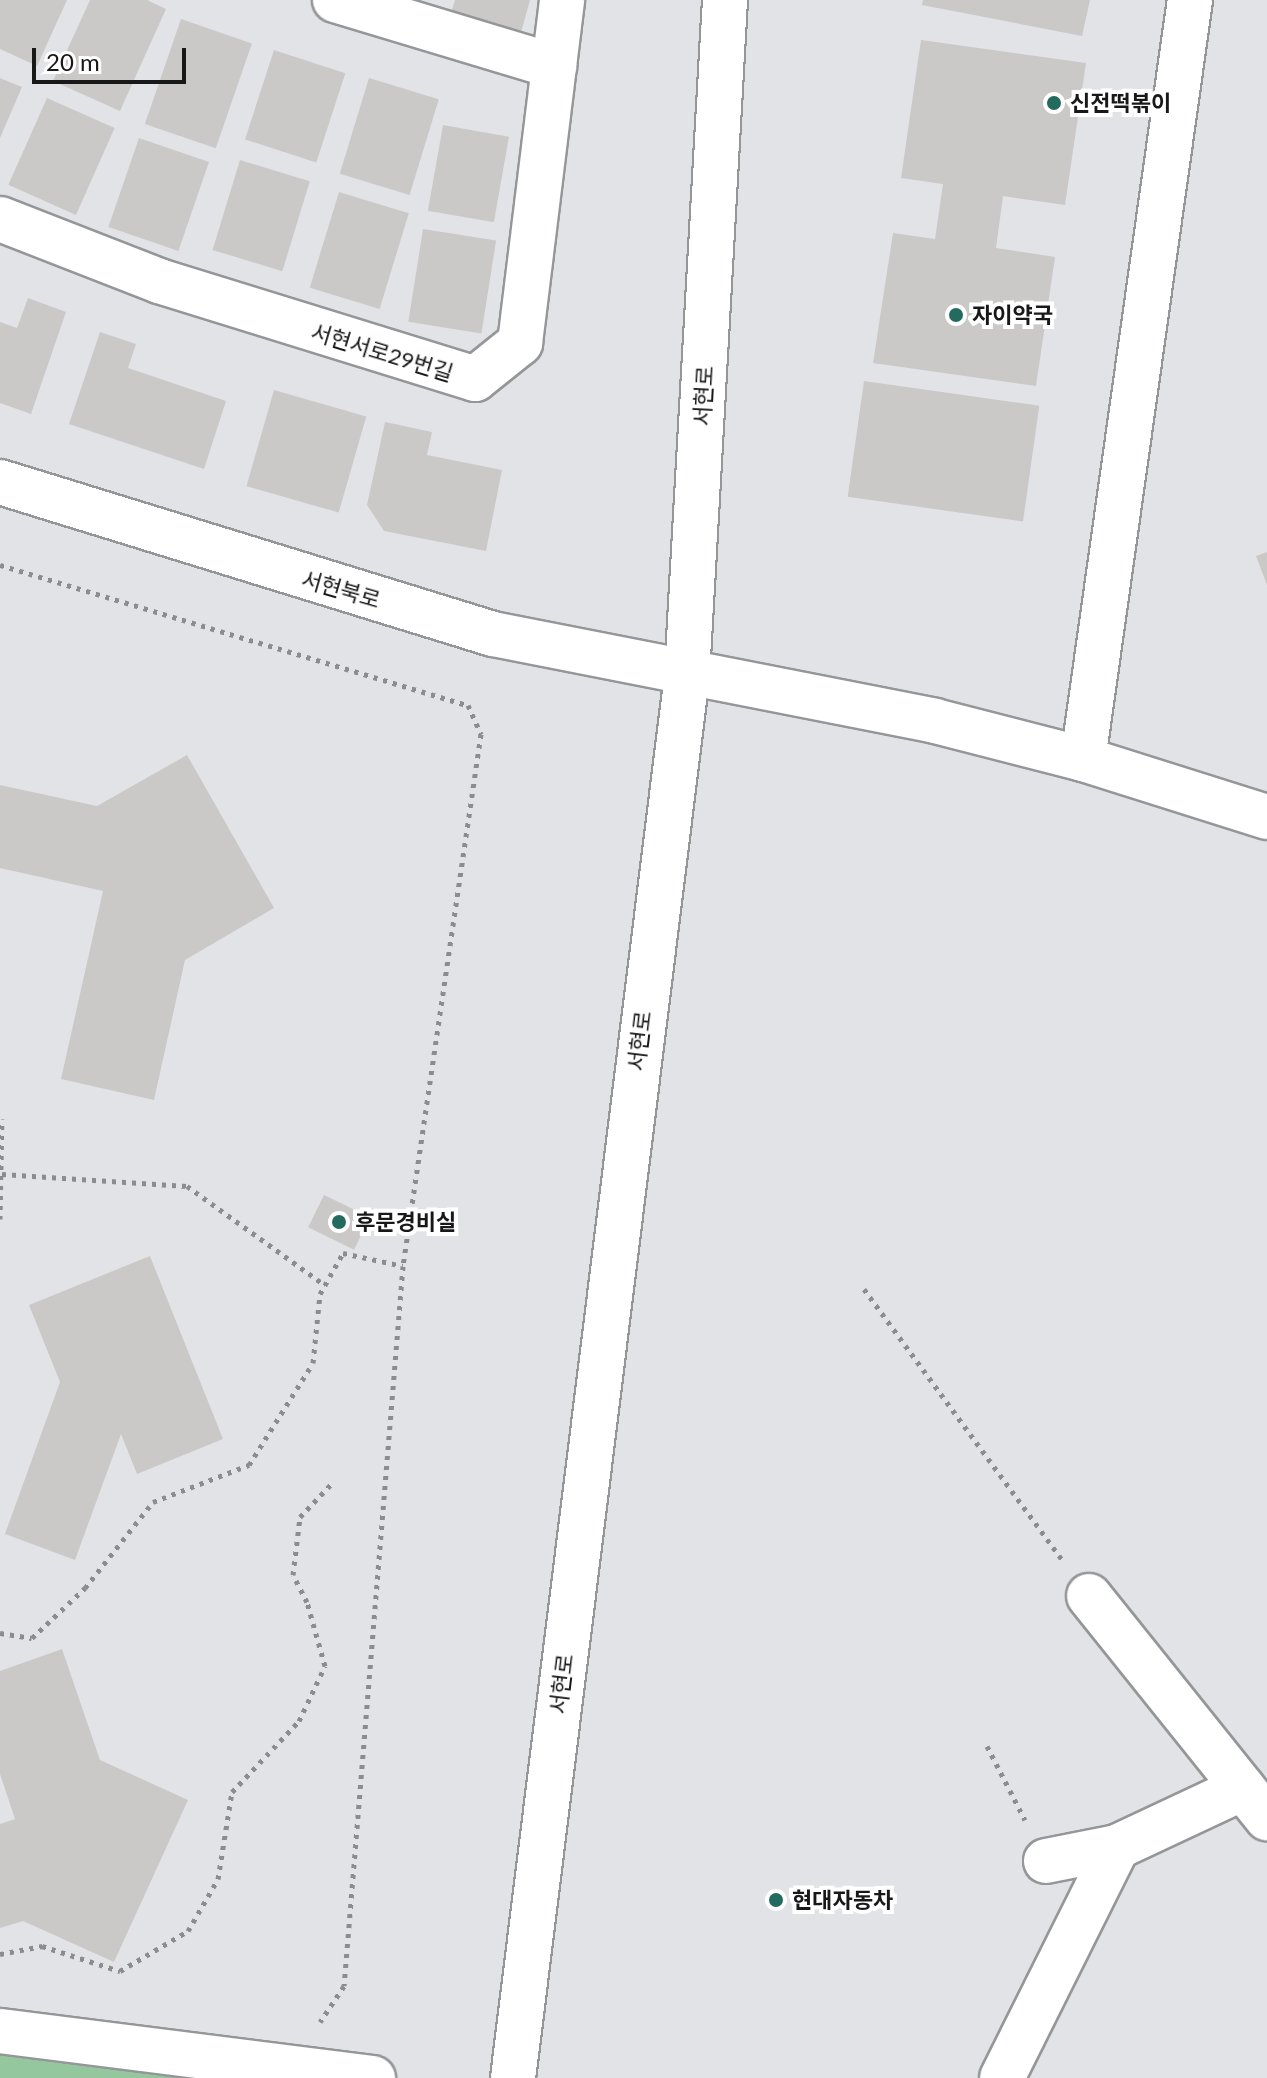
<!DOCTYPE html>
<meta charset="utf-8">
<style>
body{margin:0}
#map{position:relative;width:1267px;height:2078px;overflow:hidden;background:#e2e3e6;font-family:Lato,"Noto Sans KR",sans-serif}
div>[style]{position:absolute}
.green>*{inset:0;background:#94c79e}
.building>*{inset:0;background:#cbc9c7;transform-origin:0 0}
.path>*{height:5px;margin-top:-2.5px;transform-origin:0;background:repeating-linear-gradient(90deg,#8b8c8e 0 4px,transparent 0 10px)}
.roads{filter:drop-shadow(2px 0 #959698) drop-shadow(-2px 0 #959698) drop-shadow(0 2px #959698) drop-shadow(0 -2px #959698)}
.minor>*{height:44px;margin:-22px;padding:0 22px;transform-origin:22px;border-radius:22px;background:#fff}
.dots>*{width:22px;height:22px;translate:-50% -50%;box-sizing:border-box;border:4px solid #fff;border-radius:50%}
span{translate:-50% -50%;white-space:nowrap;text-align:center;line-height:1.15;-webkit-text-stroke:8px #fff;paint-order:stroke}
.poi-label{font-size:22px;color:#181819;font-weight:700}
.left{translate:0 -50%;text-align:left}
.street-label{font-size:22px;color:#181819}
.scale{position:absolute;left:32px;top:48px;width:154px;height:36px;box-sizing:border-box;border:4px solid #181819;border-top:0;padding-left:10px;font-size:24px;line-height:28px;white-space:nowrap;color:#181819;-webkit-text-stroke:6px #fff;paint-order:stroke}
</style>
<div id="map">
<div class="green">
<div style="clip-path:polygon(0 2055px,196px 2078px,0 2078px)"></div>
</div>
<div class="building">
<div style="clip-path:polygon(0 0,67px 0,37px 66px,0 49px)"></div>
<div style="clip-path:polygon(90px 0,147px 0,166px 9px,120px 111px,53px 81px)"></div>
<div style="clip-path:polygon(455px 0,530px 0,520px 36px,450px 16px)"></div>
<div style="clip-path:polygon(923px 0,1090px 0,1082px 36px,922px 5px)"></div>
<div style="left:181px;top:19px;width:75px;height:111px;rotate:19deg"></div>
<div style="clip-path:polygon(921px 40px,1086px 63px,1065px 205px,1003px 196px,996px 248px,1055px 257px,1036px 386px,873px 363px,893px 233px,935px 239px,943px 184px,901px 178px)"></div>
<div style="left:274px;top:50px;width:75px;height:94px;rotate:18deg"></div>
<div style="clip-path:polygon(0 78px,22px 87px,0 138px)"></div>
<div style="left:369px;top:78px;width:73px;height:100px;rotate:17deg"></div>
<div style="left:47px;top:98px;width:74px;height:95px;rotate:24deg"></div>
<div style="left:443px;top:125px;width:67px;height:87px;rotate:10deg"></div>
<div style="left:139px;top:138px;width:74px;height:94px;rotate:19deg"></div>
<div style="left:240px;top:160px;width:73px;height:94px;rotate:17deg"></div>
<div style="left:339px;top:192px;width:73px;height:100px;rotate:17deg"></div>
<div style="left:423px;top:229px;width:74px;height:94px;rotate:9deg"></div>
<div style="clip-path:polygon(28px 298px,66px 312px,31px 414px,0 403px,0 322px,17px 328px)"></div>
<div style="clip-path:polygon(100px 332px,136px 344px,128px 368px,226px 401px,204px 469px,69px 424px)"></div>
<div style="left:864px;top:381px;width:177px;height:117px;rotate:8deg"></div>
<div style="left:274px;top:390px;width:96px;height:100px;rotate:16deg"></div>
<div style="clip-path:polygon(385px 422px,432px 432px,427px 455px,502px 470px,486px 551px,384px 531px,367px 505px)"></div>
<div style="clip-path:polygon(1267px 552px,1267px 585px,1256px 556px)"></div>
<div style="clip-path:polygon(187px 755px,274px 908px,185px 960px,154px 1100px,61px 1079px,103px 891px,0 868px,0 785px,97px 806px)"></div>
<div style="left:324px;top:1195px;width:51px;height:36px;rotate:26deg"></div>
<div style="clip-path:polygon(150px 1256px,223px 1439px,137px 1474px,121px 1434px,75px 1560px,5px 1534px,60px 1382px,29px 1305px)"></div>
<div style="clip-path:polygon(62px 1649px,100px 1760px,188px 1800px,114px 1962px,23px 1921px,0 1928px,0 1824px,15px 1819px,0 1774px,0 1671px)"></div>
</div>
<div class="path">
<div style="left:0;top:565px;width:488px;rotate:16.7deg"></div>
<div style="left:468px;top:705px;width:32px;rotate:66deg"></div>
<div style="left:481px;top:734px;width:538px;rotate:98.34deg"></div>
<div style="left:403px;top:1266px;width:722px;rotate:94.68deg"></div>
<div style="left:344px;top:1986px;width:43px;rotate:123.7deg"></div>
<div style="left:2px;top:1174px;width:185px;rotate:3.7deg"></div>
<div style="left:187px;top:1186px;width:170px;rotate:35.7deg"></div>
<div style="left:0;top:1219px;width:100px;rotate:-88.9deg"></div>
<div style="left:864px;top:1289px;width:336px;rotate:53.8deg"></div>
<div style="left:0;top:1633px;width:32px;rotate:9deg"></div>
<div style="left:32px;top:1638px;width:73px;rotate:-43.3deg"></div>
<div style="left:85px;top:1588px;width:110px;rotate:-51.7deg"></div>
<div style="left:153px;top:1502px;width:103px;rotate:-21.1deg"></div>
<div style="left:249px;top:1465px;width:120px;rotate:-57.9deg"></div>
<div style="left:313px;top:1363px;width:69px;rotate:-84.2deg"></div>
<div style="left:320px;top:1294px;width:47px;rotate:-60.7deg"></div>
<div style="left:343px;top:1253px;width:61px;rotate:12.2deg"></div>
<div style="left:987px;top:1746px;width:83px;rotate:62.8deg"></div>
<div style="left:0;top:1954px;width:43px;rotate:-10.8deg"></div>
<div style="left:42px;top:1946px;width:82px;rotate:17.8deg"></div>
<div style="left:120px;top:1971px;width:79px;rotate:-30.5deg"></div>
<div style="left:188px;top:1931px;width:60px;rotate:-60deg"></div>
<div style="left:218px;top:1879px;width:88px;rotate:-80.9deg"></div>
<div style="left:232px;top:1792px;width:98px;rotate:-46.7deg"></div>
<div style="left:299px;top:1721px;width:61px;rotate:-64.7deg"></div>
<div style="left:325px;top:1666px;width:66px;rotate:-105.7deg"></div>
<div style="left:307px;top:1602px;width:30px;rotate:-117deg"></div>
<div style="left:293px;top:1575px;width:58px;rotate:-83.1deg"></div>
<div style="left:300px;top:1517px;width:50px;rotate:-46.6deg"></div>
</div>
<div class="roads">
<div class="minor">
<div style="left:335px;top:0;width:229px;rotate:16.8deg"></div>
<div style="left:0;top:219px;width:171px;rotate:21.3deg"></div>
<div style="left:159px;top:281px;width:331px;rotate:17.2deg"></div>
<div style="left:475px;top:379px;width:58px;rotate:-38.7deg"></div>
<div style="left:520px;top:343px;width:346px;rotate:-83deg"></div>
<div style="left:0;top:482px;width:516px;rotate:17.14deg"></div>
<div style="left:493px;top:634px;width:450px;rotate:11.1deg"></div>
<div style="left:935px;top:721px;width:153px;rotate:14.4deg"></div>
<div style="left:1083px;top:759px;width:193px;rotate:17.5deg"></div>
<div style="left:1083px;top:759px;width:767px;rotate:-81.98deg"></div>
<div style="left:1089px;top:1596px;width:285px;rotate:51.3deg"></div>
<div style="left:1046px;top:1861px;width:72px;rotate:-11.2deg"></div>
<div style="left:1117px;top:1847px;width:139px;rotate:-25.1deg"></div>
<div style="left:0;top:2031px;width:376px;rotate:7.2deg"></div>
<div style="left:513px;top:2078px;width:1414px;rotate:-82.93deg"></div>
<div style="left:687px;top:675px;width:676px;rotate:-86.78deg"></div>
<div style="left:1002px;top:2078px;width:258px;rotate:-63.5deg"></div>
</div>
</div>
<div class="dots">
<div style="left:1054px;top:103px;background:#246b5f"></div>
<div style="left:956px;top:315px;background:#246b5f"></div>
<div style="left:339px;top:1222px;background:#246b5f"></div>
<div style="left:776px;top:1900px;background:#246b5f"></div>
</div>
<div class="poi-label">
<span class="left" style="left:1070px;top:103px">신전떡볶이</span>
<span class="left" style="left:972px;top:315px">자이약국</span>
<span class="left" style="left:355px;top:1222px">후문경비실</span>
<span class="left" style="left:792px;top:1900px">현대자동차</span>
</div>
<div class="street-label">
<span style="left:382px;top:352px;rotate:17deg">서현서로29번길</span>
<span style="left:703px;top:396px;rotate:-87deg">서현로</span>
<span style="left:341px;top:589px;rotate:16deg">서현북로</span>
<span style="left:639px;top:1041px;rotate:-83deg">서현로</span>
<span style="left:561px;top:1684px;rotate:-83deg">서현로</span>
</div>
<div class="scale">20 m</div>
</div>
